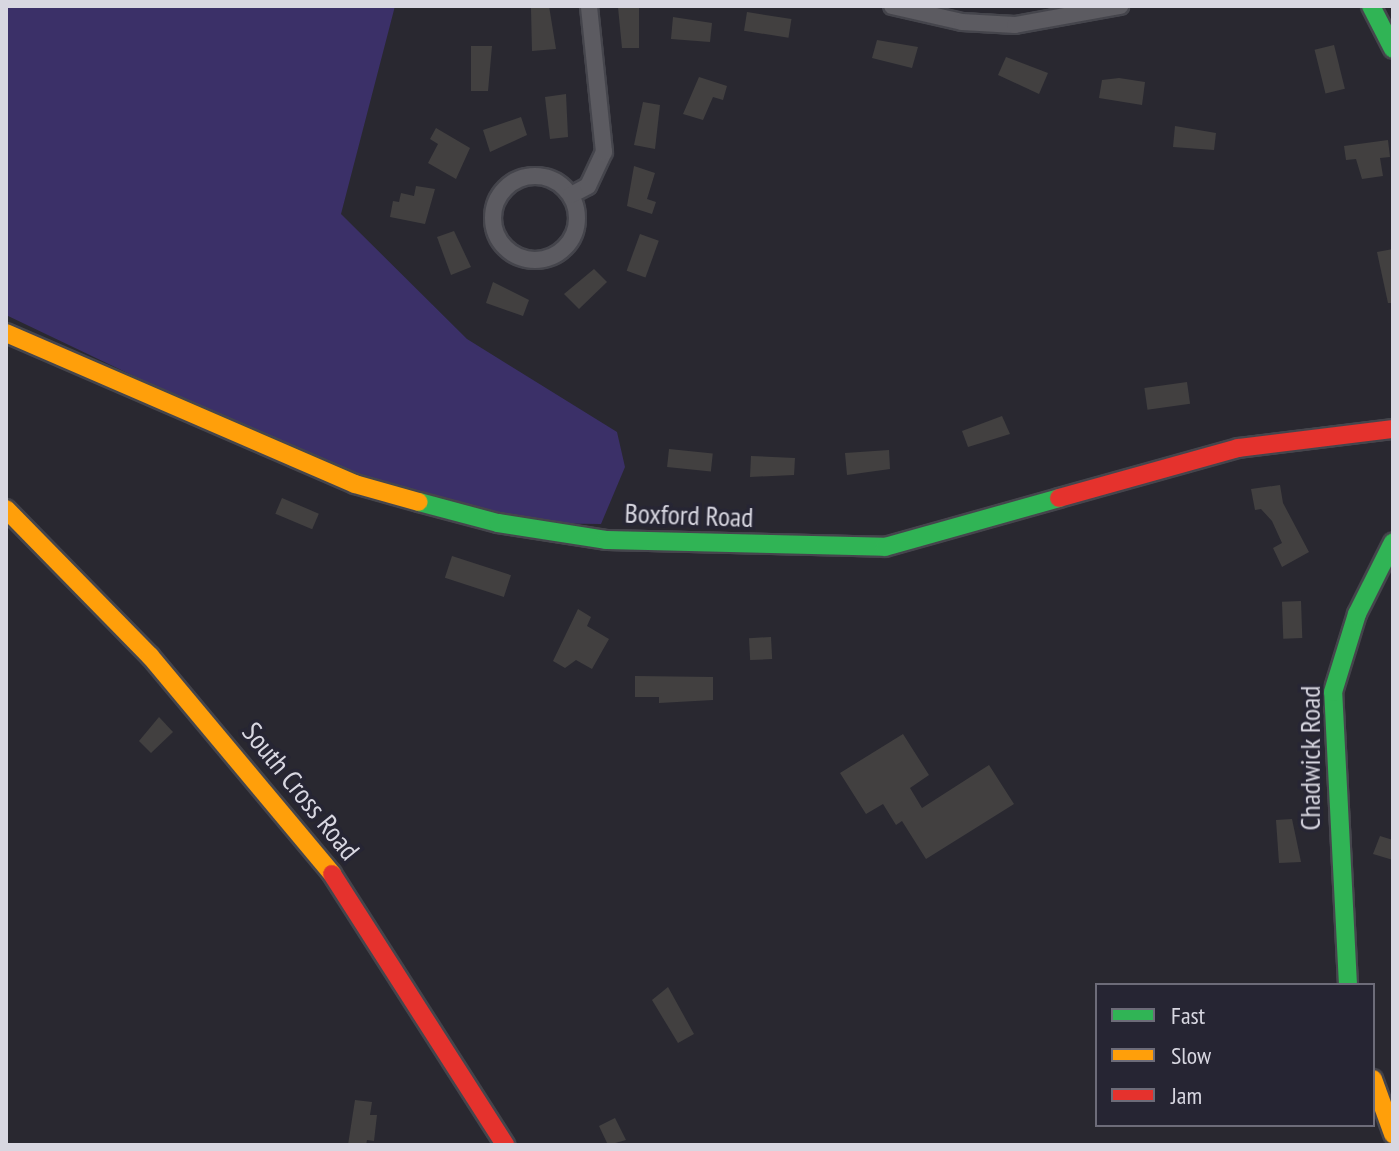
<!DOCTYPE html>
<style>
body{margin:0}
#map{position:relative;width:1399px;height:1151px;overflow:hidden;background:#292830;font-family:"PT Sans Narrow",sans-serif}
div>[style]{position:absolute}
.green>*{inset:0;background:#3b3068}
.building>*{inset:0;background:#424040;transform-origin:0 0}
.roads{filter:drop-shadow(2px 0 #45454c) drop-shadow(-2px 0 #45454c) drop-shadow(0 2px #45454c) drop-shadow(0 -2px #45454c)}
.street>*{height:16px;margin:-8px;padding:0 8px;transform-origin:8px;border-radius:8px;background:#5c5b61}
.street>.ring{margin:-8px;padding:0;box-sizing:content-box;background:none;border:16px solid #5c5b61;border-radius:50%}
.fast>*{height:18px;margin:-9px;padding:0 9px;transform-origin:9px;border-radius:9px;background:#30b455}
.slow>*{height:18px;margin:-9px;padding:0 9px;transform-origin:9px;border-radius:9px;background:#ff9f0a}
.jam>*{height:18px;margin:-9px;padding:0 9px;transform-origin:9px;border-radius:9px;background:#e5322d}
span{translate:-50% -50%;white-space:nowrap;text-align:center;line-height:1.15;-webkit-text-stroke:7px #262533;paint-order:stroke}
.street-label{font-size:28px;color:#d8d7e1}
.frame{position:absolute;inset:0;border:8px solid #d8d7e1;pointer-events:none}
.legend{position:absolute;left:1095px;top:983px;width:280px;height:144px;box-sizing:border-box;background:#262533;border:2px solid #6d6c79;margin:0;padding:10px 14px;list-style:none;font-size:24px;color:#d8d7e1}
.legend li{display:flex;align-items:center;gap:16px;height:40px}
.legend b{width:40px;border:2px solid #6d6c79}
</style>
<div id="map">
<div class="green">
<div style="clip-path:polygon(6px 6px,395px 6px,341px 214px,467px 339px,617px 432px,625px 467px,601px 524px,518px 523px,371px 480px,230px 422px,6px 315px)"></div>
</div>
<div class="building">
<div style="clip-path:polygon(549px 6px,556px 49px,532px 51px,531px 8px)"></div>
<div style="clip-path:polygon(618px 7px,639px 7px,639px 48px,622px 48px)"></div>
<div style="left:747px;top:12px;width:45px;height:19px;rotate:9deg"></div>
<div style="clip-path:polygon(673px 17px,712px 23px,710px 42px,671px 39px)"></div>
<div style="clip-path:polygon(877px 40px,918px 47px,912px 68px,872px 58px)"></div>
<div style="left:1334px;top:45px;width:45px;height:20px;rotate:76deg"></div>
<div style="clip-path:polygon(471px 46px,492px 46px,488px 91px,471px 91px)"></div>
<div style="clip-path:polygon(1006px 57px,1048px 73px,1039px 94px,998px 75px)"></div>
<div style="clip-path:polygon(699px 77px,727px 86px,723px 100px,713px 97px,703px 120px,683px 114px)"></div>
<div style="clip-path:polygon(1119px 78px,1145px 82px,1142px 105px,1099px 98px,1102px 80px)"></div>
<div style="clip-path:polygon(566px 94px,568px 137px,550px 139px,545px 97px)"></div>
<div style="clip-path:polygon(643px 102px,660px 105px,655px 149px,634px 145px)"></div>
<div style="clip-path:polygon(521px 117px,527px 135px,490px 152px,483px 130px)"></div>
<div style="clip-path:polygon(1175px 126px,1216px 133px,1214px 150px,1173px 147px)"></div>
<div style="clip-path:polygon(436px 128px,470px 148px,456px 179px,428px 163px,438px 144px,430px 139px)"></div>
<div style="clip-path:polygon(1388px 140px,1390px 157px,1380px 158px,1383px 176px,1362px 179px,1356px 159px,1346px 160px,1344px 146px)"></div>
<div style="clip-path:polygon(634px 166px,655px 173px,647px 199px,656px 202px,652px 214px,627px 206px)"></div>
<div style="clip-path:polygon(416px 186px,435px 189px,425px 224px,390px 217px,393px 201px,399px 202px,401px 193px,414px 196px)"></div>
<div style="clip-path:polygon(454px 231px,471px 267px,451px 275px,437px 237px)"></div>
<div style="left:640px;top:234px;width:20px;height:39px;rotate:20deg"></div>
<div style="clip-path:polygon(1393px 249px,1393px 303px,1388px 303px,1377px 252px)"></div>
<div style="clip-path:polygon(594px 269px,607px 282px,579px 309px,564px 294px)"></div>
<div style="clip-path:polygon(493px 282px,529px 300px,523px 316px,486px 303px)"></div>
<div style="left:1187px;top:382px;width:22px;height:43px;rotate:82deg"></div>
<div style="clip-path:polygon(1002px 416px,1010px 434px,968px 447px,962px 431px)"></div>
<div style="left:669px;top:449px;width:44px;height:18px;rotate:6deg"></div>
<div style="clip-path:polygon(889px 450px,890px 469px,847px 475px,845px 453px)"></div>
<div style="clip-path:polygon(751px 456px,795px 458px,794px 475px,750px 477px)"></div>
<div style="clip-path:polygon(1280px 485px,1283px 503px,1309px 552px,1282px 567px,1273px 548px,1282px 543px,1272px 521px,1261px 509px,1255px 510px,1251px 489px)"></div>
<div style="left:282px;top:498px;width:40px;height:17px;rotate:23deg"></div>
<div style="left:452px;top:556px;width:62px;height:23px;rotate:18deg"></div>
<div style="left:1301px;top:601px;width:37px;height:19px;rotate:88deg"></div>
<div style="clip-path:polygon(578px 609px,591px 617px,587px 626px,609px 639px,592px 669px,576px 660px,565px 668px,553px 661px)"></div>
<div style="left:771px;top:637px;width:22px;height:22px;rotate:87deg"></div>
<div style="clip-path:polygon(635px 676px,713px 677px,713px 700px,659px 703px,659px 697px,635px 697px)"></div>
<div style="clip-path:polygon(159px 717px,173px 732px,151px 753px,139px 741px)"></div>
<div style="clip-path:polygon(903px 734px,929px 775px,910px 788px,922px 808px,989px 765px,1014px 804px,926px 859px,902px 821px,896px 825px,883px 804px,866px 814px,840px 773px)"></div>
<div style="clip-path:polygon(1292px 819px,1301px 862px,1279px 863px,1276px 820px)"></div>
<div style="clip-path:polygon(1380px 836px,1393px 840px,1393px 860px,1373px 854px)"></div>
<div style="clip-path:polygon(668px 987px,694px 1034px,678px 1043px,652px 1000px)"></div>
<div style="clip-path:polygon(355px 1100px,372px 1102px,370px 1115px,377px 1115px,374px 1141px,367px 1140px,366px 1145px,348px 1145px)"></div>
<div style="clip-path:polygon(615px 1118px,626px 1140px,608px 1145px,599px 1126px)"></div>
</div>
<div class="roads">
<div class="street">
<div style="left:892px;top:6px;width:72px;rotate:12.9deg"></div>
<div style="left:962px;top:22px;width:53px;rotate:3.2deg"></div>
<div style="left:1015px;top:25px;width:107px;rotate:-10.3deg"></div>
<div class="ring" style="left:493px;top:176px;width:68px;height:68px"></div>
<div style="left:571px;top:195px;width:19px;rotate:-28deg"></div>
<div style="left:588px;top:186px;width:38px;rotate:-65deg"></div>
<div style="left:604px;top:152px;width:147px;rotate:-95.9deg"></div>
</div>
<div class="fast">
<div style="left:1371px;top:6px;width:48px;rotate:62.9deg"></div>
<div style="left:419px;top:502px;width:82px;rotate:14.9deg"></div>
<div style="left:498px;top:523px;width:109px;rotate:8.9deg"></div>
<div style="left:606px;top:540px;width:279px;rotate:1.4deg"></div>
<div style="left:885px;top:547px;width:181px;rotate:-15.7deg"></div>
<div style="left:1348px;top:985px;width:293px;rotate:-92.9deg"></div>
<div style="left:1333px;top:692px;width:82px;rotate:-72.9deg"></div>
<div style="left:1357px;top:614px;width:80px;rotate:-63.4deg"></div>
</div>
<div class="slow">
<div style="left:6px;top:333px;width:380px;rotate:23.4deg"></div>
<div style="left:355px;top:484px;width:66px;rotate:15.7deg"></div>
<div style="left:6px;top:509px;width:206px;rotate:45.6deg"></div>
<div style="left:150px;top:656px;width:284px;rotate:50.1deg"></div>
<div style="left:1373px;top:1079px;width:59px;rotate:70deg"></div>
</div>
<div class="jam">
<div style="left:1059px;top:498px;width:186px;rotate:-15.6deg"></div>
<div style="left:1238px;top:448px;width:156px;rotate:-7deg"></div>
<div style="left:332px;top:874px;width:322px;rotate:57.4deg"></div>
</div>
</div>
<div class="street-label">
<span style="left:689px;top:515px;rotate:2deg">Boxford Road</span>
<span style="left:1310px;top:758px;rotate:-90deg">Chadwick Road</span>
<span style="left:301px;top:791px;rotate:51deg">South Cross Road</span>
</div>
<div class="frame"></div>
<ul class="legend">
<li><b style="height:10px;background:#30b455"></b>Fast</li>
<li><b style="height:10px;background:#ff9f0a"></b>Slow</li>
<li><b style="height:10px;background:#e5322d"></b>Jam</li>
</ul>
</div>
